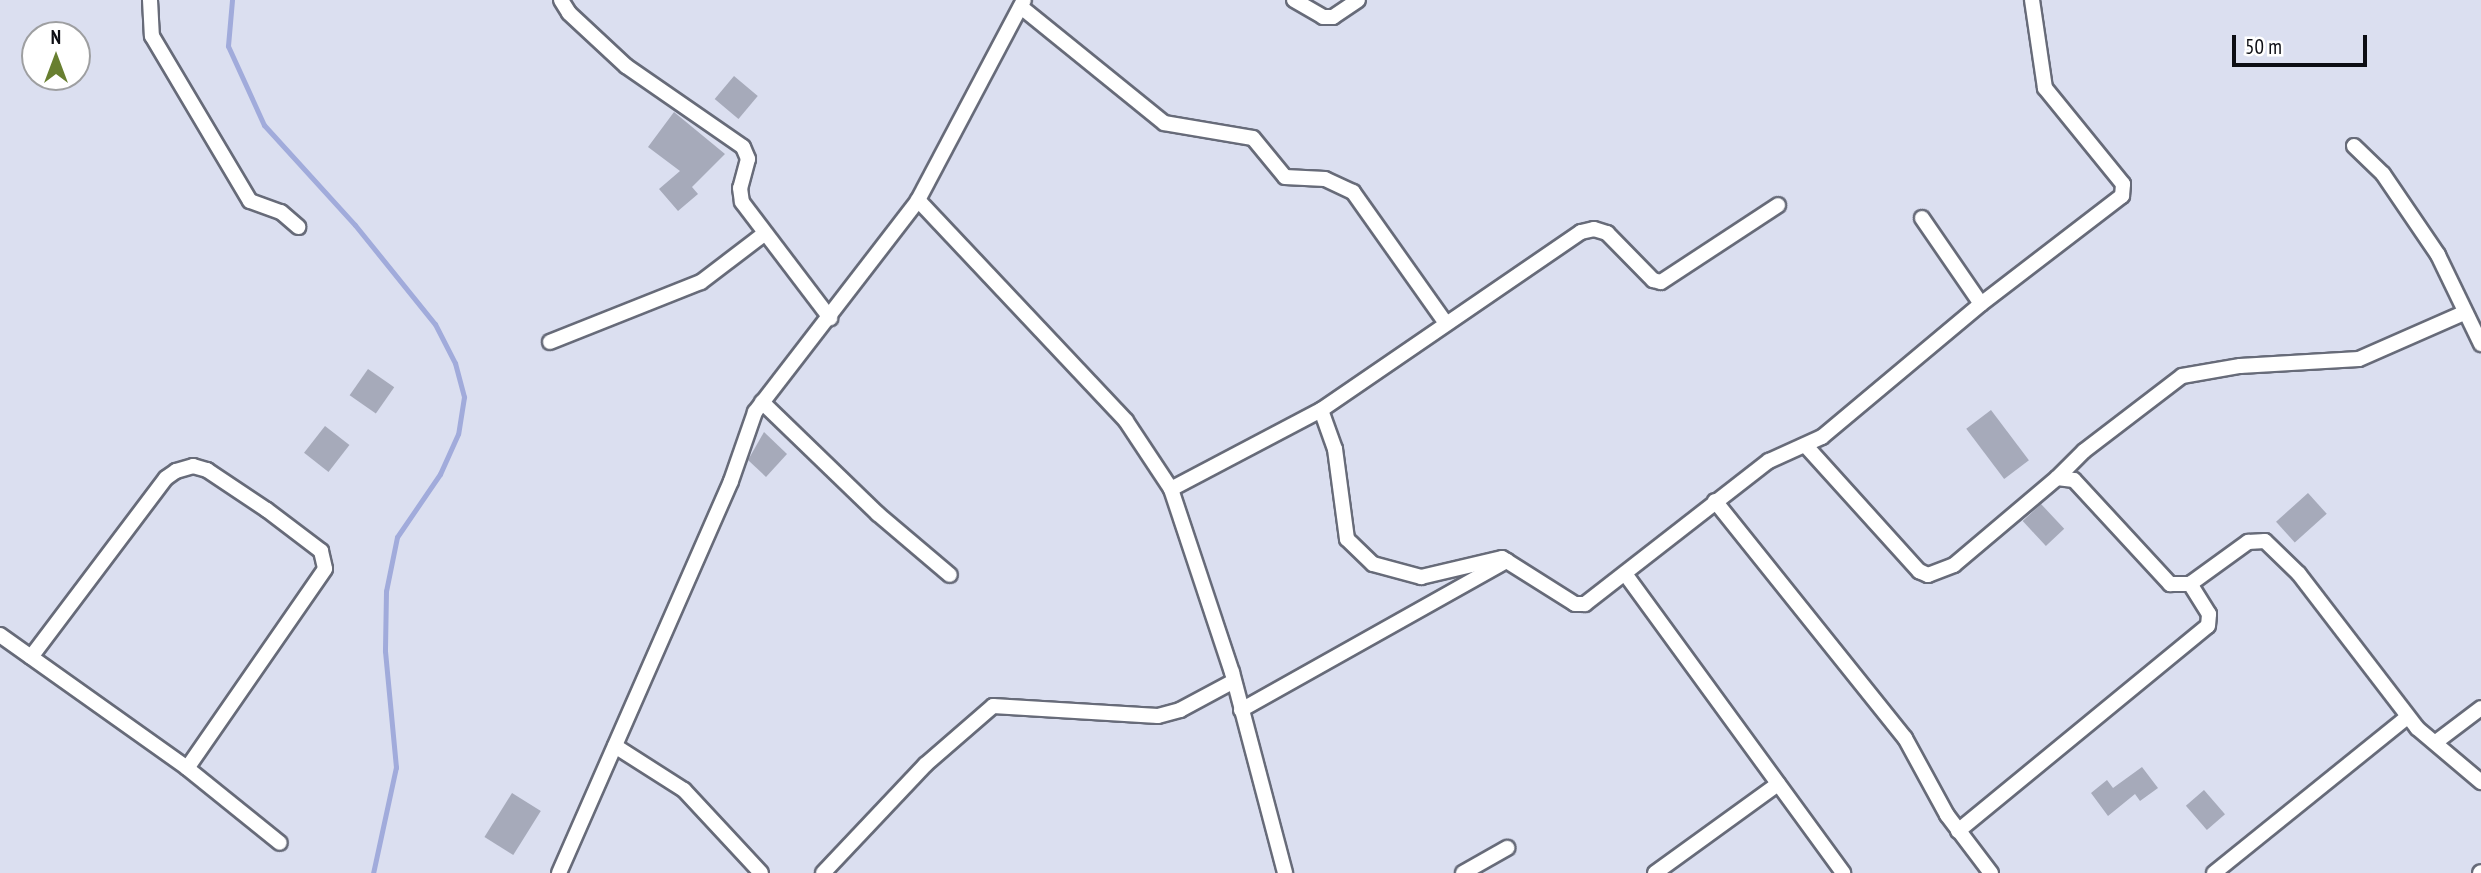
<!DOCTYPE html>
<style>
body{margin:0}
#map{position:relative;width:2481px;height:873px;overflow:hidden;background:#dbdff0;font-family:"PT Sans Narrow",sans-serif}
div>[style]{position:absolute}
.stream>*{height:5px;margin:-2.5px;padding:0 2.5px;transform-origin:2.5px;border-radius:2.5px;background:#a1abdb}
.building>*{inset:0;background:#a6aaba;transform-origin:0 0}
.roads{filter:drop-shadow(2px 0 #676b79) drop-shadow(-2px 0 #676b79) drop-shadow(0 2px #676b79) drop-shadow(0 -2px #676b79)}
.minor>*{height:14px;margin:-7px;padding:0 7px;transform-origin:7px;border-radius:7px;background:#fff}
span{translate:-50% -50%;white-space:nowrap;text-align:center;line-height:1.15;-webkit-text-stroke:5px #fff;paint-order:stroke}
.north{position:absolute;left:21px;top:21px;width:70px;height:70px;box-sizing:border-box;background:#fff;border:2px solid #9e9fa1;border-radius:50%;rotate:0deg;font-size:19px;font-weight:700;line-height:28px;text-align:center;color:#0d0e14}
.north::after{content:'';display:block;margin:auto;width:24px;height:32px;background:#687f30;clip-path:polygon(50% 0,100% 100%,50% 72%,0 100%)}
.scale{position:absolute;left:2232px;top:35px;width:135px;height:32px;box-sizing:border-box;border:4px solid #0d0e14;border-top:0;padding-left:9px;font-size:21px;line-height:24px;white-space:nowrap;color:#0d0e14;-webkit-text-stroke:5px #fff;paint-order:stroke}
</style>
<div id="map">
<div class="stream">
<div style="left:232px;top:0;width:46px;rotate:95deg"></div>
<div style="left:228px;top:46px;width:87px;rotate:65.5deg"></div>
<div style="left:264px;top:125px;width:135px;rotate:47.7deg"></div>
<div style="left:355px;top:225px;width:127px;rotate:51.1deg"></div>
<div style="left:435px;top:324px;width:44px;rotate:62.9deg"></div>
<div style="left:455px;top:363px;width:35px;rotate:75deg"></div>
<div style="left:464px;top:397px;width:37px;rotate:99deg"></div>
<div style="left:458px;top:434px;width:44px;rotate:114.2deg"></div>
<div style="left:440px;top:474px;width:76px;rotate:124.3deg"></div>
<div style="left:397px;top:537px;width:55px;rotate:101.5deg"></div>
<div style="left:386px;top:591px;width:60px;rotate:91deg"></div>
<div style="left:385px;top:651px;width:117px;rotate:84.6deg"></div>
<div style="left:396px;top:767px;width:108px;rotate:102.2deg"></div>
</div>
<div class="building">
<div style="left:734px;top:76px;width:31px;height:30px;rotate:40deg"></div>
<div style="clip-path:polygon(674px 112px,725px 154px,692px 187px,698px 194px,678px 211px,659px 189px,680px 171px,648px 147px)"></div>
<div style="left:368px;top:369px;width:32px;height:32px;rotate:35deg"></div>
<div style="left:1991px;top:410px;width:63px;height:31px;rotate:53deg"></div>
<div style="left:325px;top:426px;width:31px;height:34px;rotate:38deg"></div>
<div style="clip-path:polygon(764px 432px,787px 454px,766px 477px,748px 460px)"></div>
<div style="left:2308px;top:493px;width:28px;height:43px;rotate:48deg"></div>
<div style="left:2041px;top:504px;width:34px;height:25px;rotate:47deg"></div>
<div style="clip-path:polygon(2142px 767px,2158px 788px,2140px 801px,2135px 794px,2108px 816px,2091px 793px,2107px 780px,2113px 788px)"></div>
<div style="left:2204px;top:790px;width:32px;height:24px;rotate:49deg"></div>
<div style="left:512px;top:793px;width:34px;height:52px;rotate:32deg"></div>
</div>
<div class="roads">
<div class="minor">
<div style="left:150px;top:0;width:36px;rotate:87deg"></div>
<div style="left:152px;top:36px;width:192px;rotate:59.3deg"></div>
<div style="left:250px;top:201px;width:33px;rotate:20deg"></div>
<div style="left:281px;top:212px;width:23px;rotate:41deg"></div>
<div style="left:561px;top:0;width:15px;rotate:58deg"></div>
<div style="left:569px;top:13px;width:78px;rotate:42.9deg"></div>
<div style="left:626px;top:66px;width:142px;rotate:34.7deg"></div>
<div style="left:743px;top:147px;width:13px;rotate:67deg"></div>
<div style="left:748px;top:159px;width:30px;rotate:105deg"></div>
<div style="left:740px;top:188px;width:14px;rotate:82deg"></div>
<div style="left:742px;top:202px;width:146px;rotate:52.8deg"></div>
<div style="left:1294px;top:0;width:34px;rotate:30deg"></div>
<div style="left:1323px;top:17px;width:10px"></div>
<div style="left:1333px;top:17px;width:30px;rotate:-34deg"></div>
<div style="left:1021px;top:7px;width:184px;rotate:39deg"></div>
<div style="left:1164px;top:123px;width:90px;rotate:9.6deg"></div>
<div style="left:1253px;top:138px;width:50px;rotate:50.6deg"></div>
<div style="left:1285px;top:177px;width:40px;rotate:2.9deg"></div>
<div style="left:1325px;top:179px;width:31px;rotate:25deg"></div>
<div style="left:1353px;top:192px;width:159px;rotate:54.7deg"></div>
<div style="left:2354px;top:146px;width:40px;rotate:44deg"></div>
<div style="left:2383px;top:174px;width:98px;rotate:55.8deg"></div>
<div style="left:2438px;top:255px;width:99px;rotate:64.2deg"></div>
<div style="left:918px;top:200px;width:303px;rotate:46.7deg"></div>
<div style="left:1126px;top:421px;width:82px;rotate:56.5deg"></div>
<div style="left:1171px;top:489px;width:193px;rotate:71.6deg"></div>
<div style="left:1232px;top:672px;width:208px;rotate:75.2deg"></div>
<div style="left:1922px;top:218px;width:104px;rotate:55.5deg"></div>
<div style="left:550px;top:342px;width:162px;rotate:-21.7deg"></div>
<div style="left:701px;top:282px;width:79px;rotate:-37.3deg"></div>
<div style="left:762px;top:402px;width:161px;rotate:44deg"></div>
<div style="left:878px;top:514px;width:94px;rotate:40.3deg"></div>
<div style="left:1321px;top:410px;width:41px;rotate:70.3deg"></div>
<div style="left:1335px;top:449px;width:91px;rotate:82.4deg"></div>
<div style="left:1347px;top:539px;width:36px;rotate:44deg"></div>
<div style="left:1373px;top:564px;width:50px;rotate:15.2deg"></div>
<div style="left:1421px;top:577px;width:83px;rotate:-13.2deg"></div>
<div style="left:1502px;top:558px;width:86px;rotate:32.2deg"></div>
<div style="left:1575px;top:604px;width:10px"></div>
<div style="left:1585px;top:604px;width:233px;rotate:-37.9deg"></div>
<div style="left:1769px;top:461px;width:58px;rotate:-24.4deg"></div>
<div style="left:1822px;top:437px;width:207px;rotate:-39.9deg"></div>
<div style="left:1981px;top:304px;width:178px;rotate:-37.5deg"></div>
<div style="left:2122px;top:196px;width:12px;rotate:-85deg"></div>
<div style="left:2123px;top:184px;width:124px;rotate:-129.1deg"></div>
<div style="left:2045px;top:88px;width:89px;rotate:-98.4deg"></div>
<div style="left:1806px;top:446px;width:169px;rotate:47.9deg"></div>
<div style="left:1919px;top:571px;width:10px;rotate:24deg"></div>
<div style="left:1928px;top:575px;width:28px;rotate:-21deg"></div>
<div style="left:1954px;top:565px;width:135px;rotate:-40.2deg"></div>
<div style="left:2057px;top:478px;width:17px;rotate:7deg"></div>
<div style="left:2074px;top:480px;width:142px;rotate:47.3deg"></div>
<div style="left:2170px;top:584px;width:20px"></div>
<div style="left:2190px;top:584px;width:72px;rotate:-35.9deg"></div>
<div style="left:2248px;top:542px;width:17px;rotate:-3deg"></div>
<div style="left:2265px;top:541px;width:47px;rotate:44.1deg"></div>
<div style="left:2299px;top:574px;width:194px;rotate:52.5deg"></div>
<div style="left:2417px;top:728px;width:84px;rotate:40.2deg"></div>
<div style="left:2057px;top:478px;width:38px;rotate:-45deg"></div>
<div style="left:2084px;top:451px;width:123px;rotate:-37.4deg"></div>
<div style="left:2182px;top:376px;width:59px;rotate:-9.8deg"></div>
<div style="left:2240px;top:366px;width:119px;rotate:-3.4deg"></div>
<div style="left:2359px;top:359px;width:115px;rotate:-23.7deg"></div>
<div style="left:1171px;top:489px;width:170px;rotate:-27.8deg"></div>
<div style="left:1321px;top:410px;width:315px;rotate:-34.4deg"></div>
<div style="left:1581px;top:232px;width:13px;rotate:-13deg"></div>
<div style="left:1594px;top:229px;width:14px;rotate:17deg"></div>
<div style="left:1607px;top:233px;width:66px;rotate:45.6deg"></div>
<div style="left:1653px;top:280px;width:8px;rotate:14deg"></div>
<div style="left:1661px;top:282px;width:140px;rotate:-33.3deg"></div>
<div style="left:1715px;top:501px;width:304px;rotate:51.3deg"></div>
<div style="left:1905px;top:738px;width:88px;rotate:61.4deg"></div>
<div style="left:1947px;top:815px;width:73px;rotate:52.8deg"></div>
<div style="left:1626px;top:575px;width:369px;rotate:53.9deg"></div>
<div style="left:0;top:635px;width:229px;rotate:35.4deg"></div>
<div style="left:187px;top:768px;width:119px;rotate:38.9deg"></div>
<div style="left:31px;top:657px;width:224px;rotate:-53deg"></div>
<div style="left:166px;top:478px;width:12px;rotate:-35deg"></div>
<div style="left:176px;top:471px;width:18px;rotate:-16deg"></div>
<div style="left:193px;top:466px;width:15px;rotate:16deg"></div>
<div style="left:207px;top:470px;width:72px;rotate:33.7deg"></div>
<div style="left:267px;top:510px;width:68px;rotate:37.2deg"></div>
<div style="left:321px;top:551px;width:18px;rotate:77deg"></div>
<div style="left:325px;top:569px;width:242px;rotate:124.7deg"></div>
<div style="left:1241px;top:710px;width:305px;rotate:-29.3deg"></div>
<div style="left:2436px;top:742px;width:56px;rotate:-37.1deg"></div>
<div style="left:615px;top:746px;width:82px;rotate:32.5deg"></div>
<div style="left:684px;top:790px;width:113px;rotate:47.1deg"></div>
<div style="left:1958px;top:831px;width:323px;rotate:-39.4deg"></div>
<div style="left:2208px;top:626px;width:12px;rotate:-85deg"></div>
<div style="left:2209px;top:614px;width:36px;rotate:-122deg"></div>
<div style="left:559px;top:873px;width:428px;rotate:-66.3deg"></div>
<div style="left:731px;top:481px;width:73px;rotate:-70.8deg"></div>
<div style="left:755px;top:412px;width:267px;rotate:-52.4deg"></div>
<div style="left:918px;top:200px;width:226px;rotate:-62.1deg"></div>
<div style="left:823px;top:873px;width:149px;rotate:-46.6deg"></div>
<div style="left:925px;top:765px;width:90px;rotate:-40.9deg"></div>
<div style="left:993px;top:706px;width:165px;rotate:3.5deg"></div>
<div style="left:1158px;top:716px;width:23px;rotate:-15deg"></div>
<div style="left:1180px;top:710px;width:61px;rotate:-28.2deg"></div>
<div style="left:1463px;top:873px;width:51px;rotate:-29.6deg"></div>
<div style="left:1655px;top:873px;width:152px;rotate:-35.9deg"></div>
<div style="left:2214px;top:873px;width:248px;rotate:-38.9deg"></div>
<div style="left:2480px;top:873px;width:1px;rotate:-45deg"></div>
</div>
</div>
<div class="north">N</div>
<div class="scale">50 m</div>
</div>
